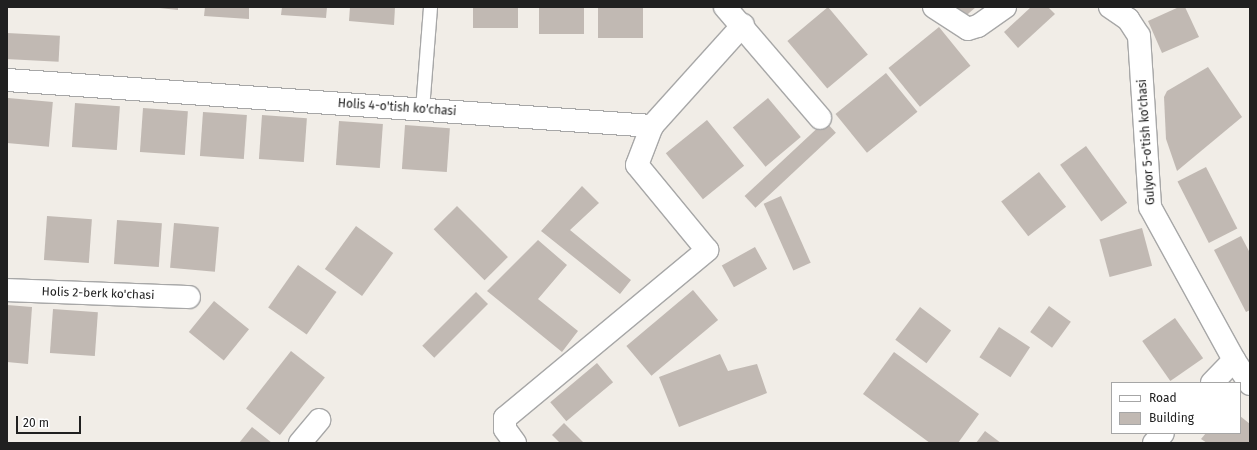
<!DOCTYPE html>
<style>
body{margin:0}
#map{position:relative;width:1257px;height:450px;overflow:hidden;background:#f1ede7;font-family:"Fira Sans",sans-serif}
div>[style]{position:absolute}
.building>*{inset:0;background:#c1b9b3;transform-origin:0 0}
.roads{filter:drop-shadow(1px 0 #a7a7a7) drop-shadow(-1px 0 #a7a7a7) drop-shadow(0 1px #a7a7a7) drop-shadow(0 -1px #a7a7a7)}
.lane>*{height:13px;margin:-6.5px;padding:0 6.5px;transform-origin:6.5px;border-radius:6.5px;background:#fff}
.street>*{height:22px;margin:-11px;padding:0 11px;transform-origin:11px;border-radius:11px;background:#fff}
span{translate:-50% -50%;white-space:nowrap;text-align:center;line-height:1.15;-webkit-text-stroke:3px #fff;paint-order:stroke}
.street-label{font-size:12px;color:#202020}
.frame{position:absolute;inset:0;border:8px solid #202020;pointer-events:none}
.legend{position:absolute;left:1111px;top:382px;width:130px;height:52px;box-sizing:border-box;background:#fff;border:1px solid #a6a6a6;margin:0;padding:5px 7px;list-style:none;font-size:12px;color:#202020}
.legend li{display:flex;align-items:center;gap:8px;height:20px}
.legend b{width:20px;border:1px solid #a6a6a6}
.scale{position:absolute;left:16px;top:416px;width:65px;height:18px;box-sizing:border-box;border:2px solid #202020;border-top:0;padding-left:5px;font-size:12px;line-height:14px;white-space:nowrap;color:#202020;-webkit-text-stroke:3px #fff;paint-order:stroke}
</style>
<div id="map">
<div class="building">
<div style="clip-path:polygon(150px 7px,178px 7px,178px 10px)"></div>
<div style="clip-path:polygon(205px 7px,249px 7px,249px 19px,204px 16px)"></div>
<div style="clip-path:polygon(282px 7px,327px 7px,326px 18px,281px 15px)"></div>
<div style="clip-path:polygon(350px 7px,395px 7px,394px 25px,349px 21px)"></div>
<div style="left:473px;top:7px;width:45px;height:21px"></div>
<div style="left:539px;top:7px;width:45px;height:27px"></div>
<div style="left:598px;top:7px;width:45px;height:31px"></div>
<div style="left:828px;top:7px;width:62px;height:53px;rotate:50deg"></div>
<div style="clip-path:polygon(950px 7px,976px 7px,961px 20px)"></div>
<div style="clip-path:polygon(1031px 7px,1048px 7px,1055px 14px,1018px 48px,1004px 32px)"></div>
<div style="clip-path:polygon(1179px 7px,1185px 7px,1199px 37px,1162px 53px,1148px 21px)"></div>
<div style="left:939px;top:27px;width:50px;height:65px;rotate:51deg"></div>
<div style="left:7px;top:33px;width:53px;height:26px;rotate:3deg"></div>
<div style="clip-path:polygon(1208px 67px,1242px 117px,1177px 171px,1166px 139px,1164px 97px,1167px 91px)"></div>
<div style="left:886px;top:73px;width:50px;height:65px;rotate:51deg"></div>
<div style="left:8px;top:98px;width:45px;height:45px;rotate:5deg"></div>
<div style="left:768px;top:98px;width:51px;height:46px;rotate:50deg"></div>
<div style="left:75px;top:103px;width:45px;height:44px;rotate:4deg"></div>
<div style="left:143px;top:108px;width:45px;height:44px;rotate:4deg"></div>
<div style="left:203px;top:112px;width:44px;height:44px;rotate:4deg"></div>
<div style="left:262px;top:115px;width:45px;height:44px;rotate:4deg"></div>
<div style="left:707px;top:120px;width:59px;height:53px;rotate:51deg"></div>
<div style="left:339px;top:121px;width:44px;height:44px;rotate:4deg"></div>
<div style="left:825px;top:121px;width:16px;height:110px;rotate:47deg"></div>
<div style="left:405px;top:125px;width:45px;height:44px;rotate:4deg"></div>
<div style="left:1086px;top:146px;width:70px;height:32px;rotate:54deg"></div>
<div style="left:1206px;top:167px;width:69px;height:32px;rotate:63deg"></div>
<div style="left:1039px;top:172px;width:44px;height:48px;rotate:52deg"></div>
<div style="clip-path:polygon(582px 186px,599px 203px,570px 230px,631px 280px,620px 294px,541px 231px)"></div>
<div style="left:781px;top:196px;width:73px;height:19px;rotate:66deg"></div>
<div style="left:457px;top:206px;width:72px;height:33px;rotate:45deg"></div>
<div style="left:47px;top:216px;width:45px;height:44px;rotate:4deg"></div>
<div style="left:117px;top:220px;width:45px;height:44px;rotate:4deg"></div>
<div style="left:174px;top:223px;width:45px;height:45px;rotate:5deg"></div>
<div style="left:356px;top:226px;width:46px;height:53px;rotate:36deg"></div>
<div style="left:1142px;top:228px;width:39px;height:44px;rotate:75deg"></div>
<div style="clip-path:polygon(1241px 236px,1250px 253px,1250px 310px,1246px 312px,1214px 250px)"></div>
<div style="clip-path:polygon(538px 240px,567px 265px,538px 299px,578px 331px,562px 352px,487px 291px)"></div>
<div style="left:755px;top:247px;width:25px;height:38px;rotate:61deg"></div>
<div style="left:298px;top:265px;width:47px;height:52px;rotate:35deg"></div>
<div style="left:693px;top:290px;width:39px;height:87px;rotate:50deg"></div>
<div style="left:476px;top:292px;width:17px;height:76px;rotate:45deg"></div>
<div style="left:214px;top:301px;width:45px;height:40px;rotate:39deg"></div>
<div style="clip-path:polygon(7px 305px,32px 307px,28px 364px,7px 362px)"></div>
<div style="left:1049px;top:306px;width:27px;height:32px;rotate:36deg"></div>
<div style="left:920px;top:307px;width:39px;height:41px;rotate:37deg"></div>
<div style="left:53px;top:309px;width:45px;height:44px;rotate:4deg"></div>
<div style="left:1175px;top:318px;width:49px;height:40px;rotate:55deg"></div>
<div style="left:999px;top:327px;width:37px;height:36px;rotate:33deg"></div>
<div style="left:291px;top:351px;width:43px;height:73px;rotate:38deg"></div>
<div style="clip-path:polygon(894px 352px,979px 414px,958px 443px,930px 443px,863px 394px)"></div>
<div style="clip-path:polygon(720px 354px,728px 371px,757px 364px,767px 393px,679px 427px,659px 377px)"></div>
<div style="left:597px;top:363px;width:25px;height:61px;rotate:50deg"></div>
<div style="clip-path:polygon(1240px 416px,1250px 424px,1250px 443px,1207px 443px,1201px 439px,1206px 433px,1240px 433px)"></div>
<div style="clip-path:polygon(564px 423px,584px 443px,560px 443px,552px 435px)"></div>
<div style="clip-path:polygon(252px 427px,272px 443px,239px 443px)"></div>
<div style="clip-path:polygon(985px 431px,1001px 443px,976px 443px)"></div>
</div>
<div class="roads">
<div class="lane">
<div style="left:422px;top:109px;width:102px;rotate:-85.5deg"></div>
</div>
<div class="street">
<div style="left:725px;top:7px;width:146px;rotate:49.4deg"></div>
<div style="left:934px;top:7px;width:40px;rotate:32.9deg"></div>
<div style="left:968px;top:29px;width:10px;rotate:-17deg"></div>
<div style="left:978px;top:26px;width:33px;rotate:-35deg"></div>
<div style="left:1110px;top:7px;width:22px;rotate:34deg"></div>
<div style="left:1128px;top:19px;width:20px;rotate:57deg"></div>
<div style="left:1139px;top:36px;width:171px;rotate:86.3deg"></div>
<div style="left:1150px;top:207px;width:175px;rotate:61.2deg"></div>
<div style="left:1234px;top:360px;width:29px;rotate:56deg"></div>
<div style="left:7px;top:80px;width:647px;rotate:4.08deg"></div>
<div style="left:652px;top:126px;width:136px;rotate:-48deg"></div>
<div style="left:7px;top:290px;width:182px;rotate:2.2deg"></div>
<div style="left:1212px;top:383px;width:32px;rotate:-46deg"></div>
<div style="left:300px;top:443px;width:30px;rotate:-50deg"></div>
<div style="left:515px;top:443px;width:17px;rotate:-126deg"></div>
<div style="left:505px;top:429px;width:11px;rotate:-90deg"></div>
<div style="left:505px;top:418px;width:263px;rotate:-39.7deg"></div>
<div style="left:707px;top:250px;width:110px;rotate:-129.5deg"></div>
<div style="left:637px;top:165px;width:42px;rotate:-69deg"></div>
<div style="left:1154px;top:443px;width:13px;rotate:-48deg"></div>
</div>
</div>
<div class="street-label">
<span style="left:397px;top:108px;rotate:4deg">Holis 4-o'tish ko'chasi</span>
<span style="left:1147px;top:142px;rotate:-94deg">Gulyor 5-o'tish ko'chasi</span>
<span style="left:98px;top:294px;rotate:2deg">Holis 2-berk ko'chasi</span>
</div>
<div class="frame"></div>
<ul class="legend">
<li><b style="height:5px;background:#fff"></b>Road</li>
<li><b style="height:11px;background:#c1b9b3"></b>Building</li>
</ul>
<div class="scale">20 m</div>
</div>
